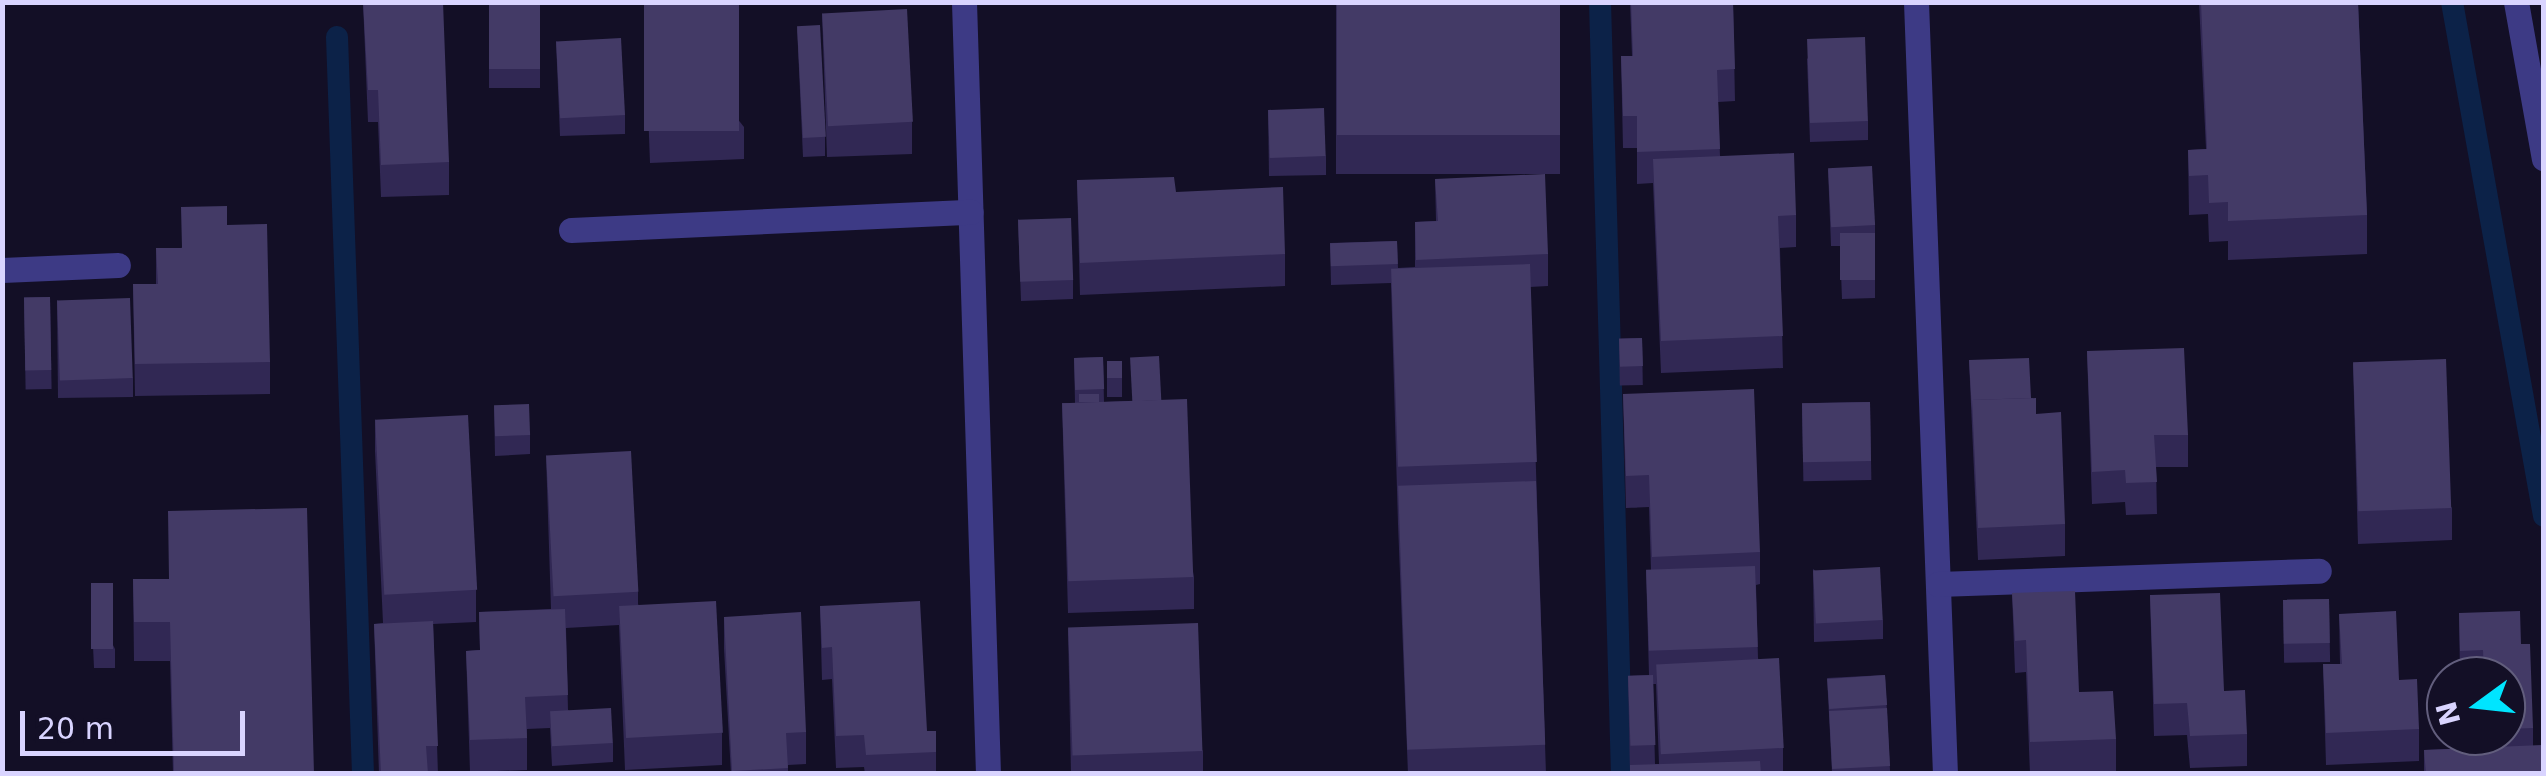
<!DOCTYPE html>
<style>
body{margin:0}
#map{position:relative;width:2546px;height:776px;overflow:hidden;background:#130f26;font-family:"DejaVu Sans",sans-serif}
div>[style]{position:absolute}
.stream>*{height:22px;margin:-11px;padding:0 11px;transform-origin:11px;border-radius:11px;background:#0c2248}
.minor>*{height:25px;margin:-12.5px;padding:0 12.5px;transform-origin:12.5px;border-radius:12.5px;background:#3d3a85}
.wall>*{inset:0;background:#312854;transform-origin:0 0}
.building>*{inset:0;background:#433a66;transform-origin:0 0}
span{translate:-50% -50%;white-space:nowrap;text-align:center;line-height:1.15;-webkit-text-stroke:8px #130f26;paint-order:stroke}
.frame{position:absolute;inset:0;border:5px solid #d9d4ff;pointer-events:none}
.north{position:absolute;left:2426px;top:656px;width:100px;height:100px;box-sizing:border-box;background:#130f26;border:2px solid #625e7d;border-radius:50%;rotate:255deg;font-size:28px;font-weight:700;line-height:40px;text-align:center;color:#d9d4ff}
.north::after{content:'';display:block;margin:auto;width:35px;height:45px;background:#00e5ff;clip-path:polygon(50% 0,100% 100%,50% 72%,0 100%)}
.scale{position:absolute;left:20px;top:711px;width:225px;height:45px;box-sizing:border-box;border:5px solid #d9d4ff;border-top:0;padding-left:12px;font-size:30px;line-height:35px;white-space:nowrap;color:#d9d4ff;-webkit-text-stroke:8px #130f26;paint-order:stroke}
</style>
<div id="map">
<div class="stream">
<div style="left:1600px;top:2px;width:772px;rotate:88.37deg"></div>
<div style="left:2452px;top:2px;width:522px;rotate:79.85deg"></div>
<div style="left:337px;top:37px;width:737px;rotate:87.98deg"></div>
</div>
<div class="minor">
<div style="left:964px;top:2px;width:772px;rotate:88.22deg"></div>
<div style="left:1916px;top:2px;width:773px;rotate:87.85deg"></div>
<div style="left:2516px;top:2px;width:159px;rotate:79.9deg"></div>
<div style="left:571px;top:230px;width:400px;rotate:-2.6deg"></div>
<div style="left:2px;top:270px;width:116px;rotate:-2.5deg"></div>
<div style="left:1938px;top:584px;width:381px;rotate:-2deg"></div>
</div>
<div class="wall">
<div style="clip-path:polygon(363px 2px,449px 162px,449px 195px,381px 197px,378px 122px,368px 122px)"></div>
<div style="left:489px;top:2px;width:51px;height:86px"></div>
<div style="clip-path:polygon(644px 2px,744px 127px,744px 159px,650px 163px)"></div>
<div style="left:1336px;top:2px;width:224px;height:172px"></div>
<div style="clip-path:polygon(1630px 2px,1733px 2px,1735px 101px,1718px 102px,1720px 156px,1796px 215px,1796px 247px,1780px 248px,1783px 368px,1661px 373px,1653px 183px,1637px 184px,1637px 148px,1623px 148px,1621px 56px,1632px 56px)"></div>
<div style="clip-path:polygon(2199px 2px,2358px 2px,2367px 215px,2367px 254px,2228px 260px,2228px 241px,2209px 242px,2208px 214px,2189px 215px,2188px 150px,2206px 149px)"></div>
<div style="clip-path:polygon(822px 13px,912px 122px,912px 154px,827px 157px)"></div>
<div style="clip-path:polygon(797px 26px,825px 137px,825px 156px,803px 157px)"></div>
<div style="clip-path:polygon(556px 41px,625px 115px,625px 134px,560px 136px)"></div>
<div style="clip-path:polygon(1807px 58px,1868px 121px,1868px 140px,1810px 142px)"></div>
<div style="clip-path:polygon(1268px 110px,1326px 156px,1326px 175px,1269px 176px)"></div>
<div style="clip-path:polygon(1828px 169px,1875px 225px,1875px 298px,1842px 299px,1840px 246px,1831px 246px)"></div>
<div style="clip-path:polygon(1435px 179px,1548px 254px,1548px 286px,1530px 287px,1546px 774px,1408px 774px,1398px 524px,1391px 283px,1331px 285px,1330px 243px,1397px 241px,1398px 268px,1415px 267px,1415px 222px,1436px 221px)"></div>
<div style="clip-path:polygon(1077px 180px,1176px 192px,1285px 254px,1285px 286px,1080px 295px)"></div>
<div style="clip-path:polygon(1018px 219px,1073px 280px,1073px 299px,1021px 301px)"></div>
<div style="clip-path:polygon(227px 225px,270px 362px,270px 394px,135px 396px,133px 284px,156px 284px,156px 248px,181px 248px)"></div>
<div style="left:50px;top:297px;width:92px;height:26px;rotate:89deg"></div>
<div style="clip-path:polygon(57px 300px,133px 378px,133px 397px,58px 398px)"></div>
<div style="left:1642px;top:338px;width:47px;height:23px;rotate:89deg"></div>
<div style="clip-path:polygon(2087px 351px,2188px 435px,2188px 467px,2156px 467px,2157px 514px,2126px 515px,2125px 502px,2092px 504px)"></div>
<div style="clip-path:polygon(1103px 357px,1104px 402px,1161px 400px,1194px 577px,1194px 609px,1068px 613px,1062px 403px,1075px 403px,1074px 358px)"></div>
<div style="clip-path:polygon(1969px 360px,2031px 398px,2065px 524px,2065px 556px,1978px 560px)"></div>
<div style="left:1107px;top:361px;width:15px;height:36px"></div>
<div style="clip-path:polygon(2353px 363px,2452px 508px,2452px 540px,2358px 544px)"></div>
<div style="clip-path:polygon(evenodd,1623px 394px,1760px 552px,1760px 584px,1756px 585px,1758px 658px,1783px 748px,1783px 774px,1630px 774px,1628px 676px,1649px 675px,1646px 570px,1651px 570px,1649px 507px,1626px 508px,1623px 394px,1653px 684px,1656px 684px,1659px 764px,1655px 764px,1653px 684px)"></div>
<div style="left:1870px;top:402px;width:78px;height:68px;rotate:89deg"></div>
<div style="clip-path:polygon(494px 406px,530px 435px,530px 454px,495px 456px)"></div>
<div style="clip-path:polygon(375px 419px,476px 590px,476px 622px,433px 624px,438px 774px,379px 774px,374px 624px,383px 623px,375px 451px)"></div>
<div style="clip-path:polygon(546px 455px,638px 592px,638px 604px,722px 733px,722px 765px,625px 770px,619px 625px,566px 628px,568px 710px,613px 743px,613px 762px,552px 766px,550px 728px,527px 729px,527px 770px,470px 772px,466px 651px,480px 650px,479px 612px,551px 609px)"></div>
<div style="clip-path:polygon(1813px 569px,1883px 620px,1883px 639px,1814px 642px)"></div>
<div style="clip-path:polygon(133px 579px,314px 774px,173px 774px,170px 661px,134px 661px)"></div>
<div style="clip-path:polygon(2012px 593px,2079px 692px,2116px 739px,2116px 771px,2030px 774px,2026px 672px,2015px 673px)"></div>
<div style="clip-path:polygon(2150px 595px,2224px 691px,2247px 734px,2247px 766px,2190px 768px,2187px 735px,2154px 736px)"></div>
<div style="left:2329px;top:599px;width:63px;height:46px;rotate:89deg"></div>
<div style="clip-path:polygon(91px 602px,115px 649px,115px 668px,94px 668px)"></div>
<div style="clip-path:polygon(820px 606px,927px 731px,936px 731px,936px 774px,865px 774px,864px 767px,836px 768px,832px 679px,822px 680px)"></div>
<div style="clip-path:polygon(2459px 613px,2521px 644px,2533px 728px,2533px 746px,2544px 774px,2424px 774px,2424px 750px,2481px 748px,2480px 736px,2506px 736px,2506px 676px,2460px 676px)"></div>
<div style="clip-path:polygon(2339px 614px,2399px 680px,2419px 729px,2419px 761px,2326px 765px,2323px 664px,2340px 664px)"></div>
<div style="clip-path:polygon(724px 617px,806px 732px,806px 764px,788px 765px,788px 774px,731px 774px,724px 649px)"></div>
<div style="clip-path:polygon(1068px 628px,1203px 751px,1203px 774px,1071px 774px)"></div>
<div style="left:1885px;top:675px;width:99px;height:58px;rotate:87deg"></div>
</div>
<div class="building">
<div style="clip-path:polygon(363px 2px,443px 2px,449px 162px,381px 165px,378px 90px,368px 90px)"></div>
<div style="left:489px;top:2px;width:51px;height:67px"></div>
<div style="left:644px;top:2px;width:95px;height:129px"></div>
<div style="left:1337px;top:2px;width:223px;height:133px"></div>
<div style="clip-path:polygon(1631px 2px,1733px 2px,1735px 69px,1717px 70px,1720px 149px,1637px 152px,1637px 116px,1623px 116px,1621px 56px,1633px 56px)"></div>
<div style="clip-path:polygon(2201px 2px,2358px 2px,2367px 215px,2228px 221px,2228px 202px,2209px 203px,2208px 175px,2189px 176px,2188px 150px,2207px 149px)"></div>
<div style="left:907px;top:9px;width:113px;height:85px;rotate:87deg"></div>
<div style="left:820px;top:25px;width:112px;height:23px;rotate:87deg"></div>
<div style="left:1865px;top:37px;width:84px;height:58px;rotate:88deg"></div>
<div style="left:621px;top:38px;width:77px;height:65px;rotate:87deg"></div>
<div style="left:1324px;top:108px;width:48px;height:56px;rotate:88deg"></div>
<div style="clip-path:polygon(1794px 153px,1796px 215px,1778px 216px,1783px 336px,1661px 341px,1653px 159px)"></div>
<div style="left:1872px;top:166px;width:59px;height:44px;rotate:87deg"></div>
<div style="clip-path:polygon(1545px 174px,1548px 254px,1416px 260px,1415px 222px,1438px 221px,1435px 179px)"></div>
<div style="clip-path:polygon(1174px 177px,1176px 192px,1283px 187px,1285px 254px,1080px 263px,1077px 180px)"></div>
<div style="clip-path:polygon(227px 206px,227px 225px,267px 224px,270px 362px,135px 364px,133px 284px,158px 284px,156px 248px,182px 248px,181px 207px)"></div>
<div style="left:1071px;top:218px;width:62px;height:53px;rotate:88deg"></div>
<div style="left:1840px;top:233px;width:35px;height:47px"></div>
<div style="left:1397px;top:241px;width:23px;height:67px;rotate:88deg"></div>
<div style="left:1530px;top:264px;width:198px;height:139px;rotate:88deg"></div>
<div style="left:50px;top:297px;width:73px;height:26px;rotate:89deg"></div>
<div style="left:130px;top:298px;width:80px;height:73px;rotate:88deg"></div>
<div style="left:1642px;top:338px;width:28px;height:23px;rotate:88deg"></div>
<div style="clip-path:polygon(2184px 348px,2188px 435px,2154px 435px,2157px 482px,2126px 483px,2125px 470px,2092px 472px,2087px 351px)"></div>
<div style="left:1159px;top:356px;width:44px;height:29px;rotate:87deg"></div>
<div style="left:1103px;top:357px;width:32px;height:29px;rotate:88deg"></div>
<div style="clip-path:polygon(2029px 358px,2031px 398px,1972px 400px,1972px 411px,1969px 360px)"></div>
<div style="left:2446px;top:359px;width:149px;height:93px;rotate:88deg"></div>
<div style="left:1107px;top:361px;width:15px;height:17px"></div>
<div style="clip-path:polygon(1754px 389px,1760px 552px,1652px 557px,1649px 475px,1626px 476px,1623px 394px)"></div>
<div style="left:1099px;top:394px;width:8px;height:20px;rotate:90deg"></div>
<div style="clip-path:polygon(2036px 398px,2036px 414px,2061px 412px,2065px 524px,1978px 528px,1972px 400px)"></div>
<div style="left:1187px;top:399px;width:178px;height:125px;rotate:88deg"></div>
<div style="left:1870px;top:402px;width:59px;height:68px;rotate:89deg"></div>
<div style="left:529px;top:404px;width:31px;height:35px;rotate:88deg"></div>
<div style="left:468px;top:415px;width:175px;height:93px;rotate:87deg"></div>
<div style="left:631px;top:451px;width:141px;height:85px;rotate:87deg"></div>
<div style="left:1536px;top:481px;width:264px;height:138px;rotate:88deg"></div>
<div style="clip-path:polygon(307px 508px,314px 774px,174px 774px,170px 622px,134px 622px,133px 579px,169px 579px,168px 511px)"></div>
<div style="left:1755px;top:566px;width:81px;height:109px;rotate:88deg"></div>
<div style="left:1880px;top:567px;width:53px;height:67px;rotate:87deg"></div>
<div style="left:91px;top:583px;width:22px;height:66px"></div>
<div style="clip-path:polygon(2075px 591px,2079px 692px,2113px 691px,2116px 739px,2030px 742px,2026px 640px,2015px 641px,2012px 593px)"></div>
<div style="clip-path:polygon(2220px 593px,2224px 691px,2245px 690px,2247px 734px,2190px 736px,2187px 703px,2154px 704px,2150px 595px)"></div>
<div style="left:2329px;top:599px;width:44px;height:46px;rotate:89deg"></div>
<div style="left:716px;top:601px;width:132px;height:97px;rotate:87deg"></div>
<div style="clip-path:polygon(920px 601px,927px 731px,936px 731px,936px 752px,866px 755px,864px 735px,836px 736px,832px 647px,822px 648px,820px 606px)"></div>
<div style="clip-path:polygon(565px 609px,568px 695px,525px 697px,527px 738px,470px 740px,466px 651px,480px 650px,479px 612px)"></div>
<div style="clip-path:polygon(2396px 611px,2399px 680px,2417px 679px,2419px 729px,2326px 733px,2323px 664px,2342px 664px,2339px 614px)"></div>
<div style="clip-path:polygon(2520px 611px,2521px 644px,2530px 644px,2533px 728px,2506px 729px,2506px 676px,2479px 676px,2479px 674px,2484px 673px,2483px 650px,2460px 651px,2459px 613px)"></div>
<div style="clip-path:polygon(801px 612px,806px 732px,786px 733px,788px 768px,732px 771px,724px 617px)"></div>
<div style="clip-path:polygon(433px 621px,438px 746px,426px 746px,428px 774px,381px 774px,374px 624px)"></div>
<div style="left:1198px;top:623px;width:128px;height:130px;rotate:88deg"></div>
<div style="left:1779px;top:658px;width:90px;height:123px;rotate:87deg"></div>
<div style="left:1653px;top:675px;width:70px;height:25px;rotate:88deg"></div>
<div style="left:1885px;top:675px;width:30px;height:58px;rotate:86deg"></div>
<div style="left:611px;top:708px;width:35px;height:61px;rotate:87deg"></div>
<div style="left:1887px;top:708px;width:58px;height:58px;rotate:87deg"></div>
<div style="clip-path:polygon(2543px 745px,2544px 774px,2426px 774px,2424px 750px)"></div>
<div style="clip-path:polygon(1760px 761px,1761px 774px,1630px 774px,1630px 765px)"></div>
</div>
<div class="frame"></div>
<div class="north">N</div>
<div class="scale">20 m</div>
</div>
